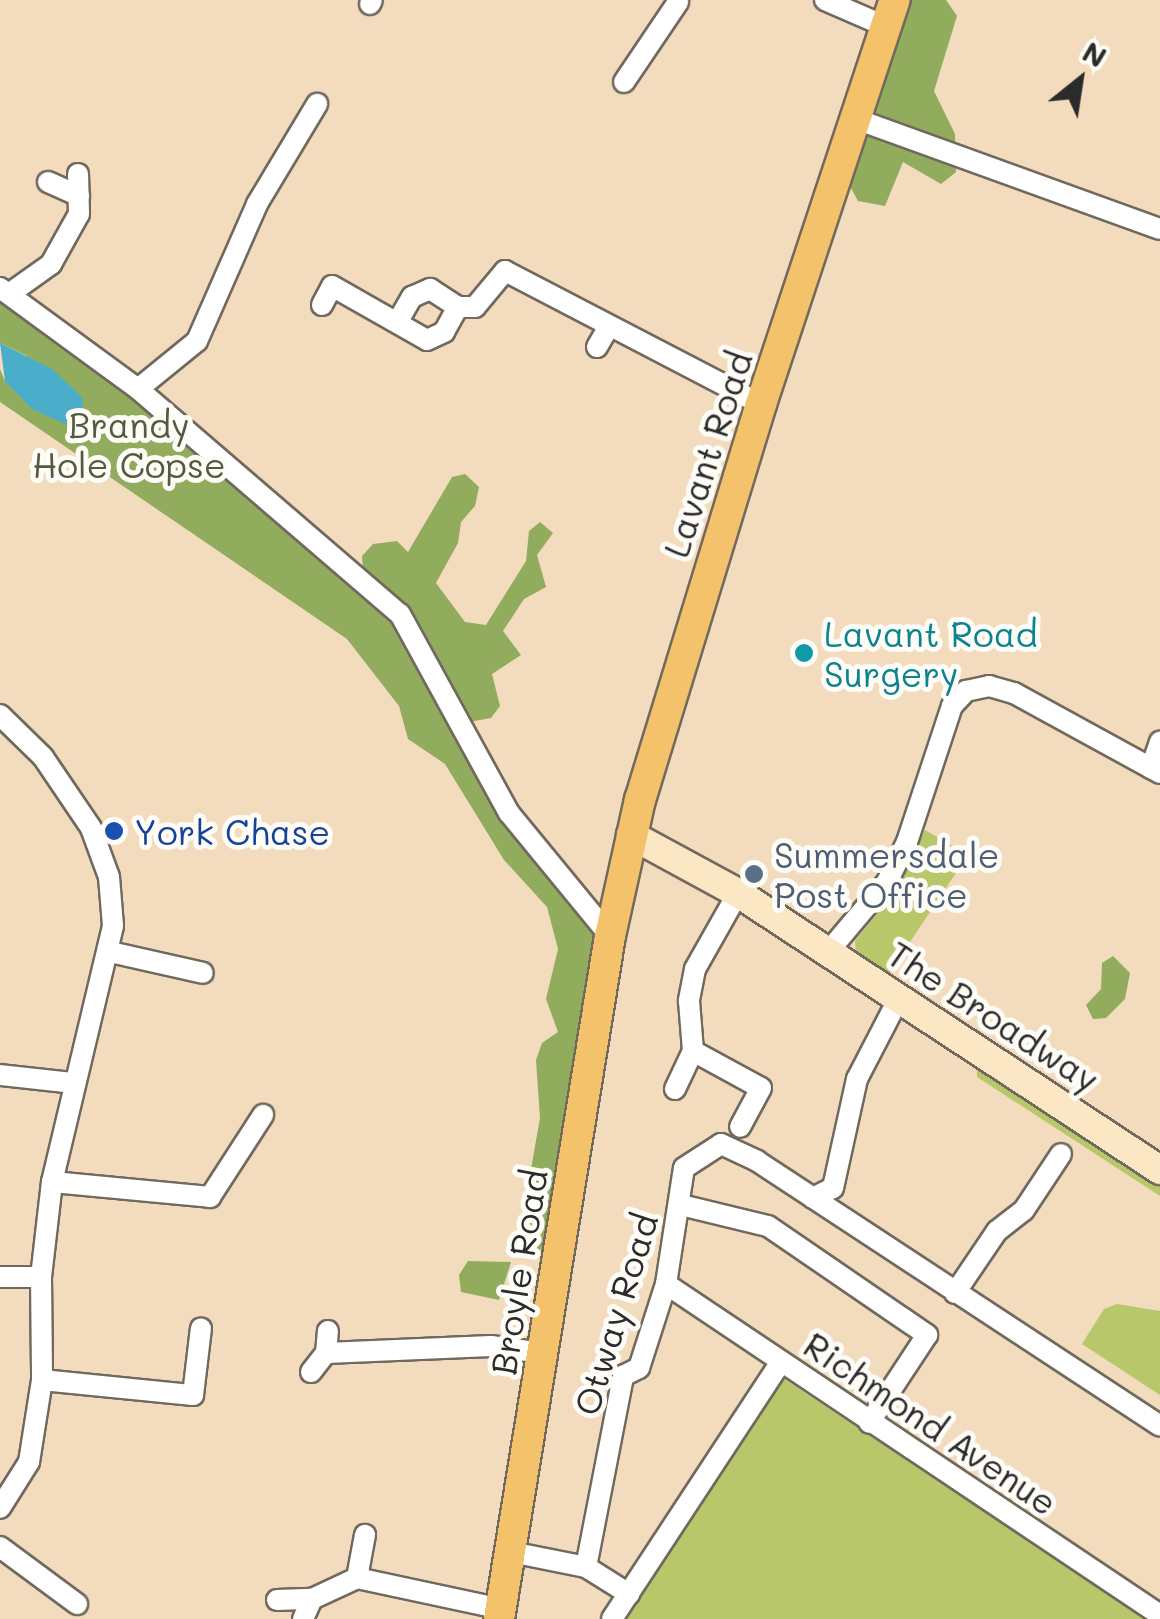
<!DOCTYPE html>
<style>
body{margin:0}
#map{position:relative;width:1160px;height:1619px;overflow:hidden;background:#f2dcbd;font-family:Mali,sans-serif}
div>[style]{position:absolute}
.green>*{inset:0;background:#b8c769}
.forest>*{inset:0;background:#92ac5d}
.water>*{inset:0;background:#4aadca}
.roads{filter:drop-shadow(2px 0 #71695e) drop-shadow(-2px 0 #71695e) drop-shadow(0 2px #71695e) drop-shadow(0 -2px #71695e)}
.street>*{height:20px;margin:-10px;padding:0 10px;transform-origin:10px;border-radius:10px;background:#fff}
.secondary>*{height:28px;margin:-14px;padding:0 14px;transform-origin:14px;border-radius:14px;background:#fbe7c3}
.primary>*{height:30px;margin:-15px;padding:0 15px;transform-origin:15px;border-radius:15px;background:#f4c26a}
.dots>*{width:28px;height:28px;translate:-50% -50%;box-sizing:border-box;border:5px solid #fdfcf7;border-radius:50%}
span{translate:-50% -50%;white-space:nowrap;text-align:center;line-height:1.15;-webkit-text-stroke:10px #fdfcf7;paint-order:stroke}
.park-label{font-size:35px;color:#555a3e}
.street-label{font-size:35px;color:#2b2b2b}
.culture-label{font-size:35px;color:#0d838f}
.left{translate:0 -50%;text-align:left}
.transit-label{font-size:35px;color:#164399}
.service-label{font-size:35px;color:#4e5e75}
.north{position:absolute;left:1030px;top:30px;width:100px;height:100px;-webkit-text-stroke:8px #fdfcf7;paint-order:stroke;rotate:30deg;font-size:28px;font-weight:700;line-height:40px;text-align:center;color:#2b2b2b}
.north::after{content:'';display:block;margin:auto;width:35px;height:45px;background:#2b2b2b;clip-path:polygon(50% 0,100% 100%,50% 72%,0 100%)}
</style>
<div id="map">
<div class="green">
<div style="clip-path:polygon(925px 830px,968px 855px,884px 981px,857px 963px,855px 941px,898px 888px)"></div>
<div style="clip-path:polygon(977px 1068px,1160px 1186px,1160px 1196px,977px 1077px)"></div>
<div style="clip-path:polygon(1117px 1304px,1160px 1311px,1160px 1395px,1082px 1344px,1104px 1309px)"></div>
<div style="clip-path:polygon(784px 1379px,1146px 1619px,625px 1619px)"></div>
</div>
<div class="forest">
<div style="clip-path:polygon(904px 0,946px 0,957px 16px,934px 91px,955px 134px,956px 172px,941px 184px,903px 162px,885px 206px,858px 201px,846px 179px)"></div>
<div style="clip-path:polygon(0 295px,126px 391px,397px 621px,504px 815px,603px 933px,553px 1252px,537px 1249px,525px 1203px,540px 1118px,536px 1060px,542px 1043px,558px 1032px,546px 999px,558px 949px,547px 907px,504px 860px,445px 764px,408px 739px,399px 706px,347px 639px,0 402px,0 369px,5px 381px,27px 356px,0 343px)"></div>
<div style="clip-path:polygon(465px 474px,479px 487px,475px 506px,461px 522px,458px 543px,436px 583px,465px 622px,486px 625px,526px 561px,529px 531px,540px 522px,553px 533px,537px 555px,546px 587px,524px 599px,503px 631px,521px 655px,492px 674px,500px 706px,491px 718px,469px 722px,407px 608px,363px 569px,362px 556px,373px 544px,397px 541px,408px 552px,452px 477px)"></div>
<div style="clip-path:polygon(1113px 956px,1130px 973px,1125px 999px,1106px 1018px,1093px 1019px,1086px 1005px,1101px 989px,1102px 963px)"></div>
<div style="clip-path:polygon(468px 1261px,511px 1262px,499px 1300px,461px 1292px,459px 1275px)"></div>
</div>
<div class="water">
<div style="clip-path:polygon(0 343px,52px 369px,82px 397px,84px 419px,72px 427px,32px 409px,5px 381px)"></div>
</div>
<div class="roads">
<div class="street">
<div style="left:825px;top:0;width:68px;rotate:23.5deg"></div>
<div style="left:370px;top:4px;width:4px;rotate:-63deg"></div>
<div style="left:624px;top:82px;width:97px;rotate:-56deg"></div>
<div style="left:856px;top:119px;width:323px;rotate:19.9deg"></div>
<div style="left:48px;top:182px;width:34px;rotate:24deg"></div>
<div style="left:0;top:288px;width:171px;rotate:36.2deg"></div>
<div style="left:138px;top:389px;width:345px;rotate:40.7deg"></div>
<div style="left:400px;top:614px;width:227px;rotate:61.3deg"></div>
<div style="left:509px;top:813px;width:159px;rotate:50.6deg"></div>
<div style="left:9px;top:294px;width:52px;rotate:-35.5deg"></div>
<div style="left:51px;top:264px;width:57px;rotate:-60.8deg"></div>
<div style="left:79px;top:214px;width:40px;rotate:-91.4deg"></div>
<div style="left:322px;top:305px;width:21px;rotate:-62deg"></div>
<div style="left:332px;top:286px;width:109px;rotate:29.6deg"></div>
<div style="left:427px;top:340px;width:19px;rotate:-25deg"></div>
<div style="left:444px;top:332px;width:29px;rotate:-61deg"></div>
<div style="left:458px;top:307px;width:17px"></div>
<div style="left:475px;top:307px;width:47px;rotate:-50.2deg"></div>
<div style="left:505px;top:271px;width:288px;rotate:27.5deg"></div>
<div style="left:398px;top:321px;width:28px;rotate:-60deg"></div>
<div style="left:412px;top:297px;width:20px;rotate:-24deg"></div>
<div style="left:430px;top:289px;width:33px;rotate:33deg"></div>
<div style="left:597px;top:347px;width:24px;rotate:-60deg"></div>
<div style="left:138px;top:389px;width:76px;rotate:-39.1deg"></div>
<div style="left:197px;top:341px;width:150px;rotate:-66.3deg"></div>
<div style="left:257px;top:204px;width:117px;rotate:-59deg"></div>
<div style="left:0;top:715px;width:60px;rotate:44.3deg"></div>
<div style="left:43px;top:757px;width:86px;rotate:55.9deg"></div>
<div style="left:91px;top:828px;width:52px;rotate:69.8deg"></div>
<div style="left:109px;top:877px;width:49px;rotate:85.3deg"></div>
<div style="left:113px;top:926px;width:263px;rotate:103.4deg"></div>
<div style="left:52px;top:1182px;width:96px;rotate:96.6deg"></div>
<div style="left:41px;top:1277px;width:103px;rotate:89.4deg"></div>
<div style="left:42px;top:1380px;width:83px;rotate:99deg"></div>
<div style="left:29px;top:1462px;width:54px;rotate:122.2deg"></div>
<div style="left:1151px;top:768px;width:28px;rotate:-71deg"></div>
<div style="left:738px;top:893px;width:87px;rotate:119.5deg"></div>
<div style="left:695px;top:969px;width:33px;rotate:101deg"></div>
<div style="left:689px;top:1001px;width:50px;rotate:85.4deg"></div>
<div style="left:693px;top:1051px;width:77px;rotate:28.6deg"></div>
<div style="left:761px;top:1088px;width:44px;rotate:118.3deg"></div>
<div style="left:110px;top:952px;width:95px;rotate:12.7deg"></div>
<div style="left:828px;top:952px;width:92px;rotate:-49.9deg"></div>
<div style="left:887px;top:882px;width:45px;rotate:-63.4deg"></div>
<div style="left:907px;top:842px;width:143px;rotate:-71.7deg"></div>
<div style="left:952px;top:706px;width:21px;rotate:-47deg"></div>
<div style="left:966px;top:691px;width:24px;rotate:-12deg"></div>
<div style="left:989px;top:686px;width:26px;rotate:16deg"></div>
<div style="left:1014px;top:693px;width:166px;rotate:28.7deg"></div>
<div style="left:0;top:1075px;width:74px;rotate:6.2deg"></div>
<div style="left:675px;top:1089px;width:42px;rotate:-64.7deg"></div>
<div style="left:52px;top:1182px;width:159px;rotate:5.4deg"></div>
<div style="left:210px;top:1197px;width:98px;rotate:-57.1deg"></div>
<div style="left:813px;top:1198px;width:22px;rotate:-27deg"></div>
<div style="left:833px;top:1188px;width:112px;rotate:-77.6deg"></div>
<div style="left:857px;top:1079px;width:91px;rotate:-62.6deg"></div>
<div style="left:681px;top:1205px;width:89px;rotate:13.6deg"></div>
<div style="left:768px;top:1226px;width:193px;rotate:34.4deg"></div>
<div style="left:927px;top:1335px;width:105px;rotate:123.4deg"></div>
<div style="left:0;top:1277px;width:41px"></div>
<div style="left:666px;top:1284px;width:595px;rotate:33.82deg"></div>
<div style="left:955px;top:1293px;width:75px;rotate:-55.9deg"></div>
<div style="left:997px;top:1231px;width:34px;rotate:-38deg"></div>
<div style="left:1024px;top:1210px;width:67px;rotate:-56.5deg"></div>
<div style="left:326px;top:1353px;width:165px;rotate:-2.4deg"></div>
<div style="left:491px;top:1346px;width:52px;rotate:7.7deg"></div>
<div style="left:311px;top:1372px;width:24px;rotate:-52deg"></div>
<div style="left:326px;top:1353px;width:22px;rotate:-85deg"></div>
<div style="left:42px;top:1380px;width:152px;rotate:5.7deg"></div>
<div style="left:193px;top:1395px;width:67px;rotate:-83.2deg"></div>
<div style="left:0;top:1547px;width:96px;rotate:36.5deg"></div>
<div style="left:511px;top:1552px;width:76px;rotate:11.3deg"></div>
<div style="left:586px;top:1567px;width:51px;rotate:32.1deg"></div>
<div style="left:586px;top:1567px;width:195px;rotate:-79deg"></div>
<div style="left:623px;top:1376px;width:18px;rotate:-27deg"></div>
<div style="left:639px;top:1368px;width:88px;rotate:-72.2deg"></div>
<div style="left:666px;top:1284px;width:117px;rotate:-81.2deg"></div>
<div style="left:684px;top:1168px;width:44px;rotate:-33deg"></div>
<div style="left:721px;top:1144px;width:40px;rotate:25deg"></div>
<div style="left:757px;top:1161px;width:482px;rotate:33.3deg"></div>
<div style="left:357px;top:1578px;width:44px;rotate:-79.5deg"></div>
<div style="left:277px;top:1600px;width:35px;rotate:-2deg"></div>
<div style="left:303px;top:1619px;width:22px;rotate:-66deg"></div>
<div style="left:312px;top:1599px;width:50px;rotate:-25deg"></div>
<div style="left:357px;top:1578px;width:147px;rotate:12.1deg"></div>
<div style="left:612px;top:1619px;width:308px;rotate:-56.7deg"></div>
</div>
<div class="secondary">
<div style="left:631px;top:835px;width:122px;rotate:28.5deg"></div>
<div style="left:738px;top:893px;width:505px;rotate:33.28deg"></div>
</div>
<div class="primary">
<div style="left:499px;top:1619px;width:692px;rotate:-80.77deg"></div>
<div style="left:610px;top:936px;width:139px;rotate:-77.6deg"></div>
<div style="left:640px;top:800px;width:414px;rotate:-73deg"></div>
<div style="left:761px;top:404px;width:426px;rotate:-71.7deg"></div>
</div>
</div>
<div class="dots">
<div style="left:804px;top:653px;background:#0f9aa8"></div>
<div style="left:114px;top:831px;background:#1a4fb4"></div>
<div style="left:754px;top:874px;background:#5c6f8a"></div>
</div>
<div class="park-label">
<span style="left:129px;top:444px">Brandy<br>Hole Copse</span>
</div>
<div class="street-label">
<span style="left:707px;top:454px;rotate:-72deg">Lavant Road</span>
<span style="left:994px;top:1016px;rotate:33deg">The Broadway</span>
<span style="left:518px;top:1272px;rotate:-81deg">Broyle Road</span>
<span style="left:615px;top:1314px;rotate:-73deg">Otway Road</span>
<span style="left:931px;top:1423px;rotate:34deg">Richmond Avenue</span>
</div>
<div class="culture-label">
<span class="left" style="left:824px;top:653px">Lavant Road<br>Surgery</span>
</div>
<div class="transit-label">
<span class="left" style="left:134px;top:831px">York Chase</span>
</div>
<div class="service-label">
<span class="left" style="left:774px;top:874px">Summersdale<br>Post Office</span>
</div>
<div class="north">N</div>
</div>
